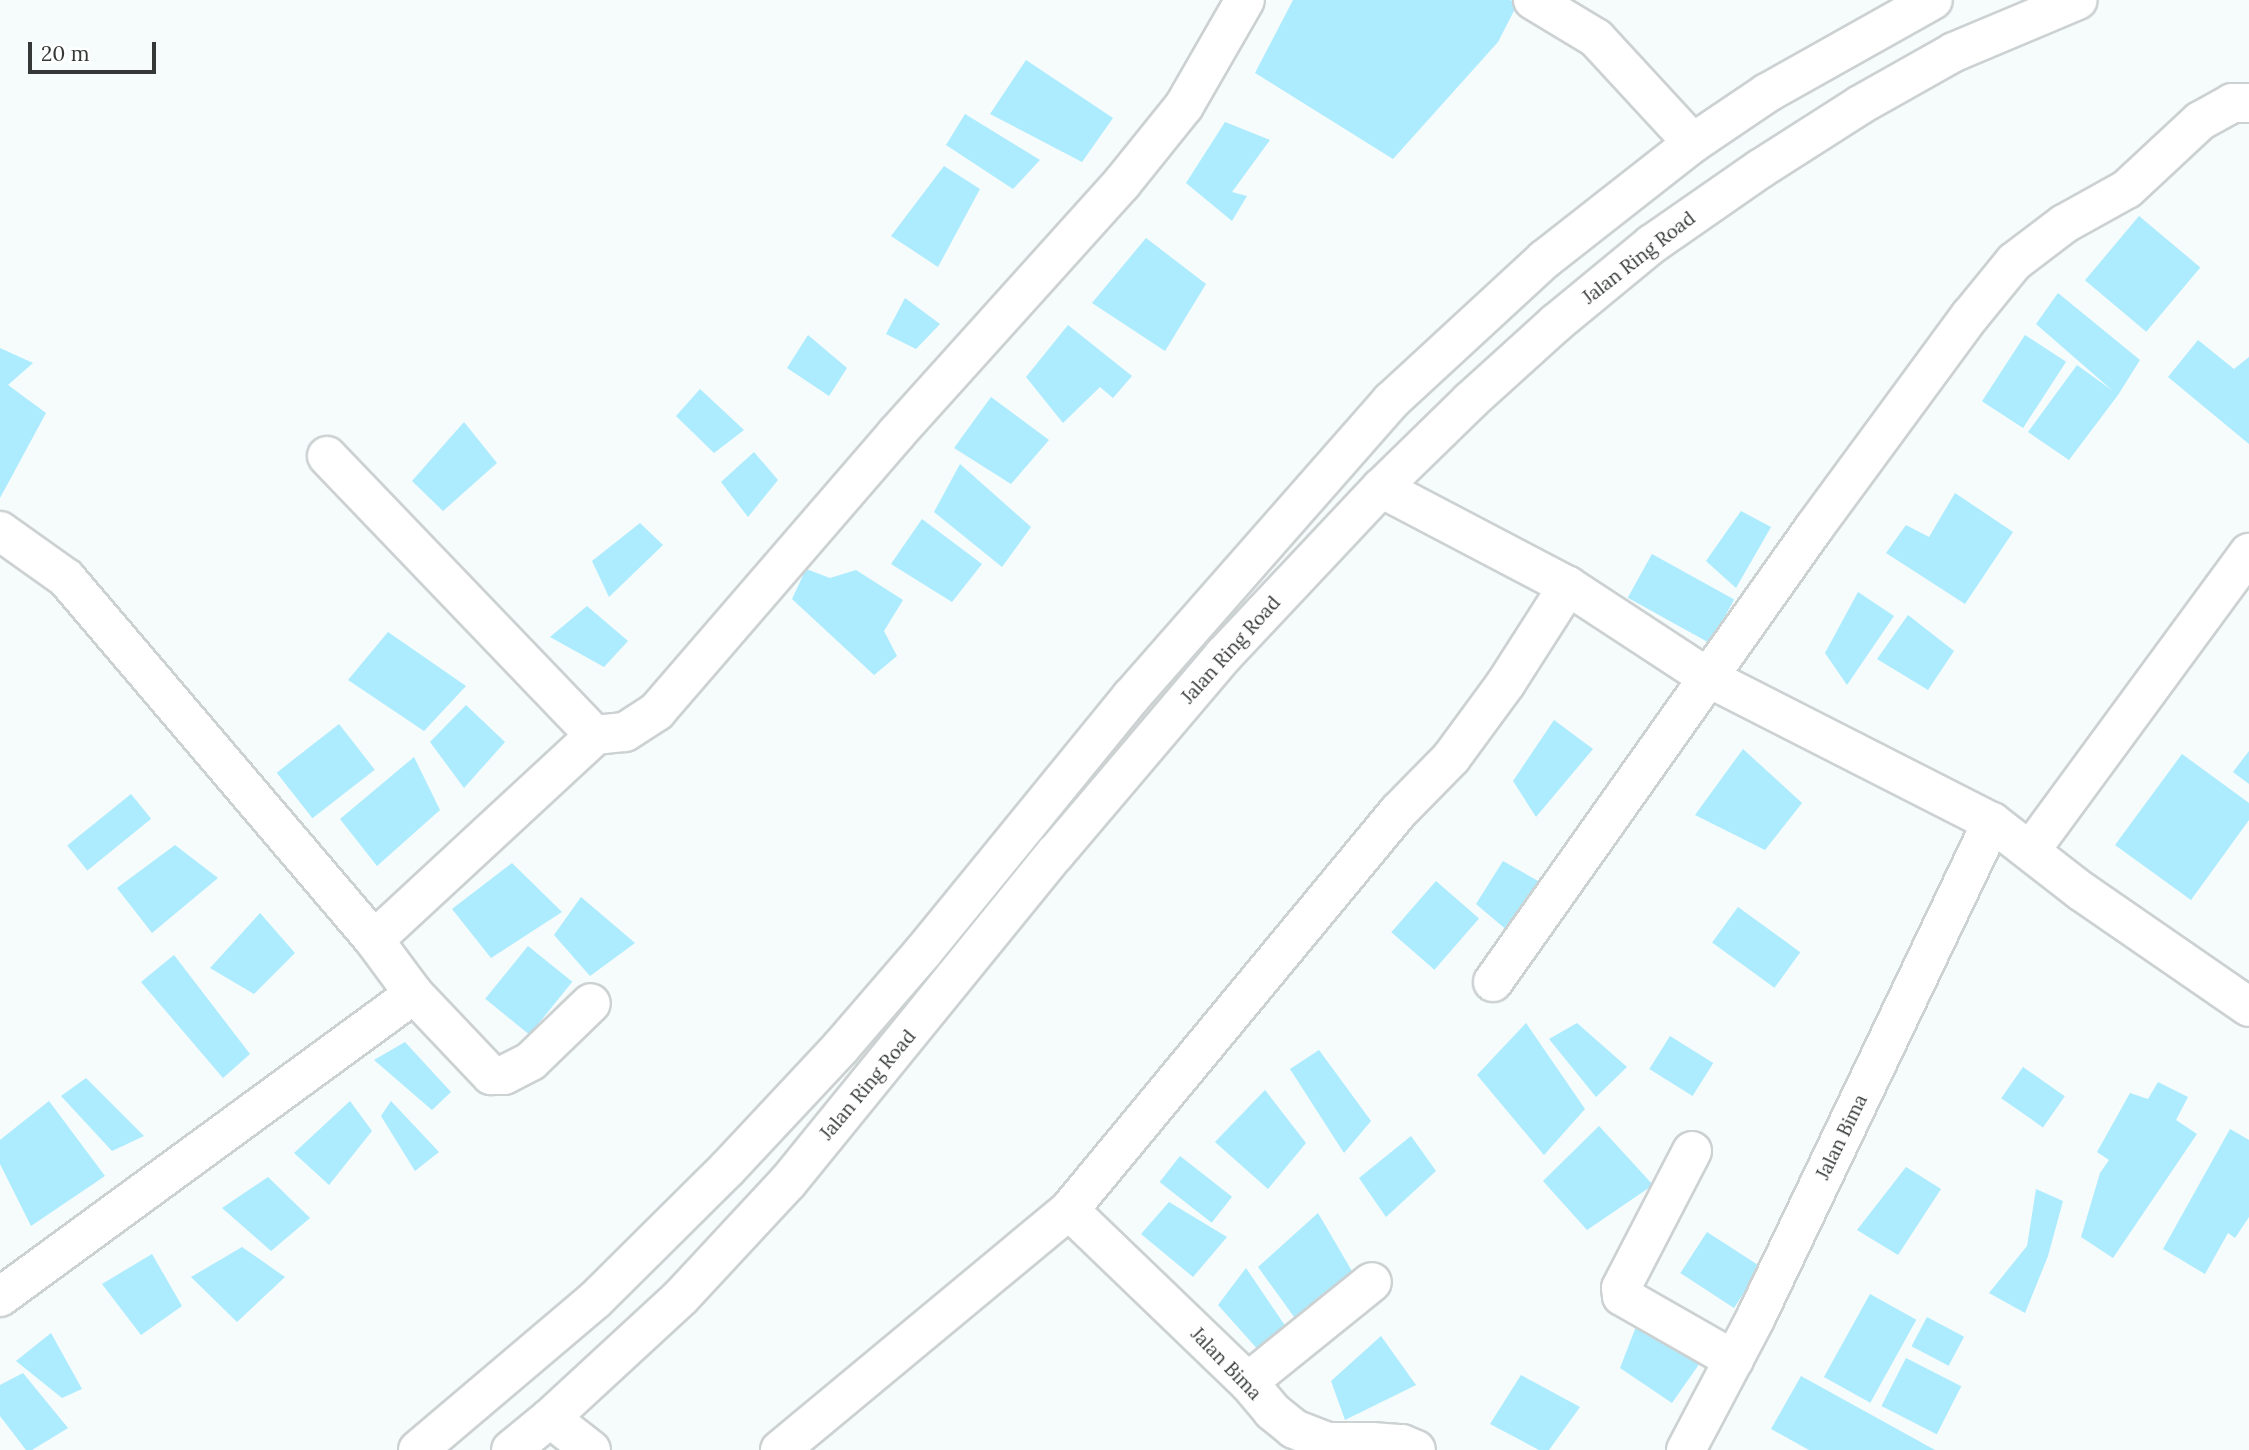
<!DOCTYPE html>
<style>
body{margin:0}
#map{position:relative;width:2249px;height:1450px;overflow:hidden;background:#f6fbfc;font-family:Lora,serif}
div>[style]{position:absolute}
.building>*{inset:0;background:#acecfe;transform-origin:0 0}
.roads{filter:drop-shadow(2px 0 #ccd1d2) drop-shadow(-2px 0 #ccd1d2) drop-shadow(0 2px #ccd1d2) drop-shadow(0 -2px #ccd1d2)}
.minor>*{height:38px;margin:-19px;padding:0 19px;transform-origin:19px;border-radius:19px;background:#fff}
.highway>*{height:38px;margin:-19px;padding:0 19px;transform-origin:19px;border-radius:19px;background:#fff}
span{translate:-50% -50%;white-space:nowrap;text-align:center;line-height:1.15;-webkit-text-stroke:5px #fff;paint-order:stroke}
.street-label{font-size:19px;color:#363838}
.scale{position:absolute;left:28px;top:42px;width:128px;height:32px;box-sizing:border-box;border:4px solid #363838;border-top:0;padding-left:9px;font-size:21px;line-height:24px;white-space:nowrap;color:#363838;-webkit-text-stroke:5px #fff;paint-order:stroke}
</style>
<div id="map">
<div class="building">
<div style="clip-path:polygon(1293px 0,1510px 0,1518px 3px,1498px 42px,1393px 159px,1255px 73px)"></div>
<div style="clip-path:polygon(1026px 60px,1113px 118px,1082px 162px,990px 114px)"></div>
<div style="clip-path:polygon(965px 114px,1040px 160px,1013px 189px,946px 145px)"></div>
<div style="clip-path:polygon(1225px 122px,1270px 140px,1232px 192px,1247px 196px,1232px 221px,1186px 183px)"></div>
<div style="clip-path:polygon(944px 166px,980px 189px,938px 267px,891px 236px)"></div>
<div style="left:2139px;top:216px;width:80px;height:84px;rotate:40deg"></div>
<div style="clip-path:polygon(1146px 238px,1206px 284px,1165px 351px,1092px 303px)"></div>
<div style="clip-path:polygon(2058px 293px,2140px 360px,2118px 395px,2069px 460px,2028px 432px,2077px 365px,2113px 391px,2036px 324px)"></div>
<div style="clip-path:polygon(905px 298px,940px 324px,916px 349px,886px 334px)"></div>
<div style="clip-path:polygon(1068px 325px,1132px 376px,1113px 398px,1100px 387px,1063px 423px,1026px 377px)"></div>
<div style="clip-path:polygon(808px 335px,847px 368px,829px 396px,787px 368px)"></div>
<div style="left:2025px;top:335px;width:49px;height:79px;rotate:33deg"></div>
<div style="clip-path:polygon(2198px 340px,2234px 369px,2249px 357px,2249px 444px,2168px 377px)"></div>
<div style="clip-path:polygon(0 348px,33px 363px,8px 385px,46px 413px,0 498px)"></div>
<div style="clip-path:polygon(700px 389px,744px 430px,714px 453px,676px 416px)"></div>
<div style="clip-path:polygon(991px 397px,1049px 440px,1011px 484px,954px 448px)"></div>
<div style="clip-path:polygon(464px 422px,497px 463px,443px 511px,412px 481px)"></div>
<div style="clip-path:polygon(754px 452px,778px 480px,748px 517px,721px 482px)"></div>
<div style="clip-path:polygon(960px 464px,1031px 527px,1002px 567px,934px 512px)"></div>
<div style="clip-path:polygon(1955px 493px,2013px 532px,1965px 604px,1886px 553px,1906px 525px,1929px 537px)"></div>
<div style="clip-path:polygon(1741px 511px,1771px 527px,1736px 588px,1706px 561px)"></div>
<div style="clip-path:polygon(922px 519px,982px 564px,952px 602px,891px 564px)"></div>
<div style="clip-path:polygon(640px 523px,663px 545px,609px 597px,592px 561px)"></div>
<div style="left:1652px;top:554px;width:94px;height:50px;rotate:29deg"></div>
<div style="clip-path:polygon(806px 569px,830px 578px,856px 570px,903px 600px,884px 631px,897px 656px,874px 675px,792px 599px)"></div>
<div style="clip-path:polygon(1858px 592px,1894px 616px,1847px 685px,1825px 653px)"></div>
<div style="clip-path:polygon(587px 606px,628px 641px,604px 667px,550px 637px)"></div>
<div style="clip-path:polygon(1908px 615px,1954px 651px,1928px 690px,1877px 659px)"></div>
<div style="clip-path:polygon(388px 632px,466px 686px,424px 731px,348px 680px)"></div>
<div style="clip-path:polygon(466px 705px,505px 742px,464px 788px,430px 742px)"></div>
<div style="clip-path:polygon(1554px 720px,1593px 749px,1536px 817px,1513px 781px)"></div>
<div style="left:339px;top:724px;width:58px;height:79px;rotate:52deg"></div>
<div style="clip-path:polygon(1743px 749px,1802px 803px,1765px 850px,1695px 815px)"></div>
<div style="clip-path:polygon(2249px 751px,2249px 784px,2233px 772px)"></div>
<div style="clip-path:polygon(2182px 754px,2249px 803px,2249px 820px,2191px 900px,2115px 845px)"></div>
<div style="clip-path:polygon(414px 757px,440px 810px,377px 866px,340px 819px)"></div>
<div style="left:131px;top:794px;width:32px;height:82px;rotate:51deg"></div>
<div style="clip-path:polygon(175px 845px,218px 878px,152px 933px,117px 888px)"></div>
<div style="clip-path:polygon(1503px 861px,1547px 886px,1515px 937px,1476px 904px)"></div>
<div style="clip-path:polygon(512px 863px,562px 912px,491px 958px,452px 909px)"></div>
<div style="left:1436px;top:881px;width:57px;height:68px;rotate:41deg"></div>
<div style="clip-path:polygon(581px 897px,635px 943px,590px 976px,554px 935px)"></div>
<div style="left:1738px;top:907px;width:77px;height:44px;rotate:36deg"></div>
<div style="clip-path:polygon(260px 913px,295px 953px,254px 994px,210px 968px)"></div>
<div style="left:528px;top:946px;width:57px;height:68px;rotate:39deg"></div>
<div style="clip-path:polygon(174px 955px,250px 1054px,223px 1078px,141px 982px)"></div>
<div style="clip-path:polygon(1526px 1023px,1585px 1109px,1544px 1155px,1477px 1075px)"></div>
<div style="clip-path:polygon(1577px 1023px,1627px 1067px,1596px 1097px,1549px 1039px)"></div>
<div style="left:1670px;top:1036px;width:51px;height:39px;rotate:32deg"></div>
<div style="clip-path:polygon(405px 1042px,451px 1092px,432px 1110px,374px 1060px)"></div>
<div style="clip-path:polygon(1319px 1050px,1371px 1121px,1344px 1153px,1290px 1069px)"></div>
<div style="left:2023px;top:1067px;width:51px;height:38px;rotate:35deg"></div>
<div style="clip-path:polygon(86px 1078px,144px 1136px,112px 1151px,61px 1096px)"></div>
<div style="clip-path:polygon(2158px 1082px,2188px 1097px,2176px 1120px,2197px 1134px,2113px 1258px,2081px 1237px,2100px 1173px,2109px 1160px,2097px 1152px,2130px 1093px,2148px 1099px)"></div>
<div style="clip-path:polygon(1265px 1090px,1306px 1143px,1268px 1189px,1215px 1142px)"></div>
<div style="clip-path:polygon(49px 1101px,105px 1176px,31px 1226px,0 1164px,0 1140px)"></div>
<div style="clip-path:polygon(350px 1101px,372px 1131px,329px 1185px,294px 1153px)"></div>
<div style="clip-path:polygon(391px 1101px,439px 1152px,415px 1171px,381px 1116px)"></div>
<div style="clip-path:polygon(1599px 1126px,1653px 1185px,1587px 1230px,1543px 1181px)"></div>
<div style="clip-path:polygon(2230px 1129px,2249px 1140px,2249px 1217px,2235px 1238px,2228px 1233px,2205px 1274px,2163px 1249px)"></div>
<div style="clip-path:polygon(1411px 1136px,1436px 1171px,1386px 1217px,1359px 1178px)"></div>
<div style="left:1180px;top:1156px;width:66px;height:33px;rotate:38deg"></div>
<div style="clip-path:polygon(1906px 1167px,1941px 1189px,1898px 1255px,1857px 1230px)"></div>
<div style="clip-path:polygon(268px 1177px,310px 1218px,271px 1251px,222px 1208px)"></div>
<div style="clip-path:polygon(2036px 1189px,2063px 1201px,2048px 1256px,2025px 1313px,1989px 1293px,2027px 1246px)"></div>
<div style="clip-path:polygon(1169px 1202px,1227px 1237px,1193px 1277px,1141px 1234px)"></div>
<div style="clip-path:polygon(1318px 1213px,1356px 1278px,1297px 1321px,1258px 1267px)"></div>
<div style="left:1707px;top:1232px;width:64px;height:49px;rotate:33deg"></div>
<div style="clip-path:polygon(242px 1247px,285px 1277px,237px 1322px,191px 1277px)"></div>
<div style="clip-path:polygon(152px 1254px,182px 1306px,141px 1335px,102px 1284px)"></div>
<div style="clip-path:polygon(1246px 1268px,1288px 1330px,1261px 1353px,1218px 1305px)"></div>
<div style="left:1870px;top:1294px;width:53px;height:95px;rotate:29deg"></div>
<div style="left:1927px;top:1317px;width:42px;height:33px;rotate:28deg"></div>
<div style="clip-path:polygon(1637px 1324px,1702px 1360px,1672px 1403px,1620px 1368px)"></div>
<div style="clip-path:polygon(51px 1333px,82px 1389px,62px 1398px,16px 1361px)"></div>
<div style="clip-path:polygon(1381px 1336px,1416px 1385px,1345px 1420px,1331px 1381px)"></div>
<div style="left:1906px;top:1358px;width:62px;height:54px;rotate:27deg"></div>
<div style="clip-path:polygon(23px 1373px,68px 1428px,32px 1450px,26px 1450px,0 1416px,0 1385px)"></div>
<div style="clip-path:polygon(1521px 1375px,1580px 1407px,1549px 1450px,1539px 1450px,1490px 1424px)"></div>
<div style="clip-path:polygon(1801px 1376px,1935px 1450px,1809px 1450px,1771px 1429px)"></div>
</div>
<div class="roads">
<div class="minor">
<div style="left:1533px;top:0;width:74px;rotate:31.1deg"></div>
<div style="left:1596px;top:38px;width:143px;rotate:47.3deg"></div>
<div style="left:327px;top:456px;width:387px;rotate:46.2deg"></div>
<div style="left:1381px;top:488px;width:211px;rotate:27.7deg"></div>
<div style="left:1568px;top:586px;width:166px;rotate:33.2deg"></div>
<div style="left:1707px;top:677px;width:320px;rotate:27deg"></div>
<div style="left:1992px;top:822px;width:113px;rotate:37.8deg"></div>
<div style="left:2081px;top:891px;width:204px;rotate:34.6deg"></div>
<div style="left:0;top:531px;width:81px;rotate:35.5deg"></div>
<div style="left:66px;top:578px;width:475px;rotate:49.6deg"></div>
<div style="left:374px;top:940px;width:67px;rotate:53.5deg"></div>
<div style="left:414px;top:994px;width:112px;rotate:46.5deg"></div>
<div style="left:491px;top:1075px;width:13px"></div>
<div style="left:504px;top:1075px;width:30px;rotate:-27deg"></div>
<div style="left:531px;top:1061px;width:83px;rotate:-44deg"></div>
<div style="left:2030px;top:851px;width:370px;rotate:-53.7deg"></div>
<div style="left:374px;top:940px;width:301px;rotate:-42.8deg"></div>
<div style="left:595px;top:735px;width:30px;rotate:-6deg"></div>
<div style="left:625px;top:732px;width:38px;rotate:-33deg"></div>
<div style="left:657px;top:711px;width:366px;rotate:-49.2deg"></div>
<div style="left:896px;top:434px;width:338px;rotate:-48deg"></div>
<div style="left:1122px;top:183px;width:99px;rotate:-51.2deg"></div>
<div style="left:1184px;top:106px;width:122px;rotate:-60.1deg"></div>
<div style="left:1493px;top:982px;width:556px;rotate:-54.74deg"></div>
<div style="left:1814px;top:528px;width:263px;rotate:-53.7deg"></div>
<div style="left:1970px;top:316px;width:70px;rotate:-50.8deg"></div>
<div style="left:2014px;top:262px;width:63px;rotate:-37.2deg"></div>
<div style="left:2064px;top:224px;width:72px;rotate:-29.1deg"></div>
<div style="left:2127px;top:189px;width:100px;rotate:-43deg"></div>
<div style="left:2200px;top:121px;width:37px;rotate:-29deg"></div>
<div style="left:2232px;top:103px;width:17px"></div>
<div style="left:1692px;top:1151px;width:154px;rotate:117.4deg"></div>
<div style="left:1621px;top:1288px;width:8px;rotate:83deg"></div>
<div style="left:1622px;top:1296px;width:129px;rotate:29.7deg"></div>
<div style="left:1069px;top:1210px;width:248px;rotate:43.9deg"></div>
<div style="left:1248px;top:1382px;width:38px;rotate:50deg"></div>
<div style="left:1272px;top:1411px;width:28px;rotate:39deg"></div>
<div style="left:1294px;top:1429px;width:36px;rotate:21deg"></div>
<div style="left:1328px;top:1442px;width:44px"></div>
<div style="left:1372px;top:1442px;width:30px;rotate:4deg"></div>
<div style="left:1402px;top:1444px;width:15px;rotate:23deg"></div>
<div style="left:0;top:1297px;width:513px;rotate:-36.2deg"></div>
<div style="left:1248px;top:1382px;width:159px;rotate:-38.9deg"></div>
<div style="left:550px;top:1418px;width:52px;rotate:38deg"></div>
<div style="left:780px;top:1450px;width:376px;rotate:-39.7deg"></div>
<div style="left:1069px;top:1210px;width:516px;rotate:-50.42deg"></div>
<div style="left:1398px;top:812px;width:76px;rotate:-45.5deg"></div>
<div style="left:1451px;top:758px;width:93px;rotate:-53.7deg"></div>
<div style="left:1506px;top:683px;width:115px;rotate:-57.4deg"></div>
<div style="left:1686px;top:1450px;width:150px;rotate:-62.2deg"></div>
<div style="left:1756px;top:1317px;width:548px;rotate:-64.51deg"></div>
</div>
<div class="highway">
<div style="left:418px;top:1450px;width:232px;rotate:-40.3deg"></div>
<div style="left:595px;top:1300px;width:186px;rotate:-44.8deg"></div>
<div style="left:727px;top:1169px;width:167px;rotate:-46.9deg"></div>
<div style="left:841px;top:1047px;width:125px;rotate:-49.2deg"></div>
<div style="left:923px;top:952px;width:329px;rotate:-50.8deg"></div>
<div style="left:1131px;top:697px;width:394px;rotate:-48.7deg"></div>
<div style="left:1391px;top:401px;width:209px;rotate:-42.7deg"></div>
<div style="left:1545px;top:259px;width:188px;rotate:-38.1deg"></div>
<div style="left:1693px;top:143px;width:89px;rotate:-34deg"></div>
<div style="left:1767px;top:93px;width:190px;rotate:-29.3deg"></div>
<div style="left:511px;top:1450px;width:50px;rotate:-39.4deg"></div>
<div style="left:550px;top:1418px;width:178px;rotate:-42.7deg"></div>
<div style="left:681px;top:1297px;width:157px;rotate:-47.1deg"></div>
<div style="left:788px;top:1182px;width:423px;rotate:-50.9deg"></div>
<div style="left:1055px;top:854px;width:261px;rotate:-49.7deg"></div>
<div style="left:1224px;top:655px;width:229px;rotate:-46.8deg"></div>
<div style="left:1381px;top:488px;width:124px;rotate:-44.3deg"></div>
<div style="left:1470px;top:401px;width:116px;rotate:-42.2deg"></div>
<div style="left:1556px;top:323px;width:124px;rotate:-39.5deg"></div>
<div style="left:1652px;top:244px;width:131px;rotate:-34.8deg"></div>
<div style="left:1760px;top:169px;width:119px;rotate:-32.6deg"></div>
<div style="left:1860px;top:105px;width:108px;rotate:-29.4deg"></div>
<div style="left:1954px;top:52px;width:134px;rotate:-22.8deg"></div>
</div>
</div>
<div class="street-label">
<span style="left:1639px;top:258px;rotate:-38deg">Jalan Ring Road</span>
<span style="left:1231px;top:650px;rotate:-48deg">Jalan Ring Road</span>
<span style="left:868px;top:1085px;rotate:-50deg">Jalan Ring Road</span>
<span style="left:1842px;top:1137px;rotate:-64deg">Jalan Bima</span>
<span style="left:1226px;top:1364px;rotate:46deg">Jalan Bima</span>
</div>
<div class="scale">20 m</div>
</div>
